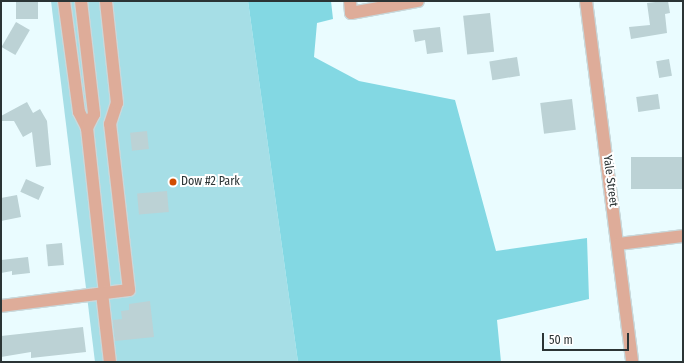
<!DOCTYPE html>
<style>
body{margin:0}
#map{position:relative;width:684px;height:363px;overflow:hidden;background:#eafcff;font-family:"Fira Sans Condensed",sans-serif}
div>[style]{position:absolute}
.green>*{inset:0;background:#a6dee6}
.forest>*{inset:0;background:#83d8e3}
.building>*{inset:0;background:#bcd2d5;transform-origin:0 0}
.roads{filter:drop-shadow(1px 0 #c8d8db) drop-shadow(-1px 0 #c8d8db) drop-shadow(0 1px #c8d8db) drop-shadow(0 -1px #c8d8db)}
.minor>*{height:12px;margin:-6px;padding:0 6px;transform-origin:6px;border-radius:6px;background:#deac99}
.dots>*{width:11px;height:11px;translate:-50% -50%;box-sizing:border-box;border:2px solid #fff;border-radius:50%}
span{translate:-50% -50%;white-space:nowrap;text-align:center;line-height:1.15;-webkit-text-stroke:4px #fff;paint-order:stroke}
.street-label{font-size:12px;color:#2b3435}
.poi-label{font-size:12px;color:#2b3435}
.left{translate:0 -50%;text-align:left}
.frame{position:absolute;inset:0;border:2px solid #2b3435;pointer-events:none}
.scale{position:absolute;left:542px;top:333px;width:87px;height:18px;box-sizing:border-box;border:2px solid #2b3435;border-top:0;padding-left:5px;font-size:12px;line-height:14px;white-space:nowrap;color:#2b3435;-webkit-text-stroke:3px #fff;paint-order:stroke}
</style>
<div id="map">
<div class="green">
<div style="clip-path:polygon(51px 1px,248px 1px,298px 362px,95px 362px)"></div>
</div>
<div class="forest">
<div style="clip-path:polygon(248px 1px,331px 1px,333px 19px,317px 23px,314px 57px,359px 81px,455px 100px,496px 251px,587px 238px,589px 299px,497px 320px,501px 362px,298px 362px)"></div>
</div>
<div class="building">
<div style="left:16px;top:1px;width:22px;height:18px"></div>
<div style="clip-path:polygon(664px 1px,668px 1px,670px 13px,665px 14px,667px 33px,631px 39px,629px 27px,650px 25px,647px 3px)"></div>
<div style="left:490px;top:13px;width:39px;height:27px;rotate:84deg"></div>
<div style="left:16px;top:22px;width:16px;height:29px;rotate:30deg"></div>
<div style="clip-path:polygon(440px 27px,443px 52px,427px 54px,425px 40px,415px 42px,413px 30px)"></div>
<div style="left:517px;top:57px;width:19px;height:28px;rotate:81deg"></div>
<div style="left:669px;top:59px;width:17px;height:13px;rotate:80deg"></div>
<div style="left:658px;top:94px;width:15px;height:22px;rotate:82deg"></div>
<div style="left:572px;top:99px;width:31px;height:32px;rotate:83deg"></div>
<div style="clip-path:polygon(27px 102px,33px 113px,40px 109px,47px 121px,51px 165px,36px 167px,32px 132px,23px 137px,14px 121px,1px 121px,1px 116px)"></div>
<div style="left:147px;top:131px;width:18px;height:17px;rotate:84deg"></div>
<div style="left:683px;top:157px;width:32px;height:52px;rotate:90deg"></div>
<div style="left:26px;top:179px;width:20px;height:14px;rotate:24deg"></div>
<div style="left:167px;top:191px;width:21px;height:30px;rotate:85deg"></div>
<div style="clip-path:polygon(17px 195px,21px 217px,1px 221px,1px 198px)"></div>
<div style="left:62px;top:243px;width:22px;height:16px;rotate:85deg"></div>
<div style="clip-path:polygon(28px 257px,30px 273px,12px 275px,12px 271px,1px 273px,1px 260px)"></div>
<div style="clip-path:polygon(150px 301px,154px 337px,115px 341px,113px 320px,122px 319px,121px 311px,129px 310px,129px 304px)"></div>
<div style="clip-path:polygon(83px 327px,86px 352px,31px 358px,31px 352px,1px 357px,1px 336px)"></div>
</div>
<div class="roads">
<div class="minor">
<div style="left:64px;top:1px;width:112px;rotate:82.3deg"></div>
<div style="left:79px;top:112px;width:18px;rotate:63deg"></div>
<div style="left:87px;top:128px;width:166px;rotate:83.8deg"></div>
<div style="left:81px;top:1px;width:114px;rotate:83.4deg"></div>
<div style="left:94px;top:114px;width:16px;rotate:117deg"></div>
<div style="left:350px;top:1px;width:12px;rotate:85deg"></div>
<div style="left:351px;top:13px;width:68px;rotate:-10.2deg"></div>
<div style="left:586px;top:1px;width:364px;rotate:82.7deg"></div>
<div style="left:618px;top:244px;width:65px;rotate:-7deg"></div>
<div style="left:102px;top:293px;width:69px;rotate:83.4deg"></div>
<div style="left:1px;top:306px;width:129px;rotate:-7.1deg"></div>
<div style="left:129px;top:290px;width:167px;rotate:-96.5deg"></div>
<div style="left:110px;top:124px;width:22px;rotate:-72deg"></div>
<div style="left:117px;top:103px;width:103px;rotate:-96.2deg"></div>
</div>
</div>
<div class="dots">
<div style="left:173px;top:182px;background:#d04c00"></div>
</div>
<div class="street-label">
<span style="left:610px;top:181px;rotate:83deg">Yale Street</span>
</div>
<div class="poi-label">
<span class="left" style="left:181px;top:182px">Dow #2 Park</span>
</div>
<div class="frame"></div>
<div class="scale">50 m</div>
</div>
